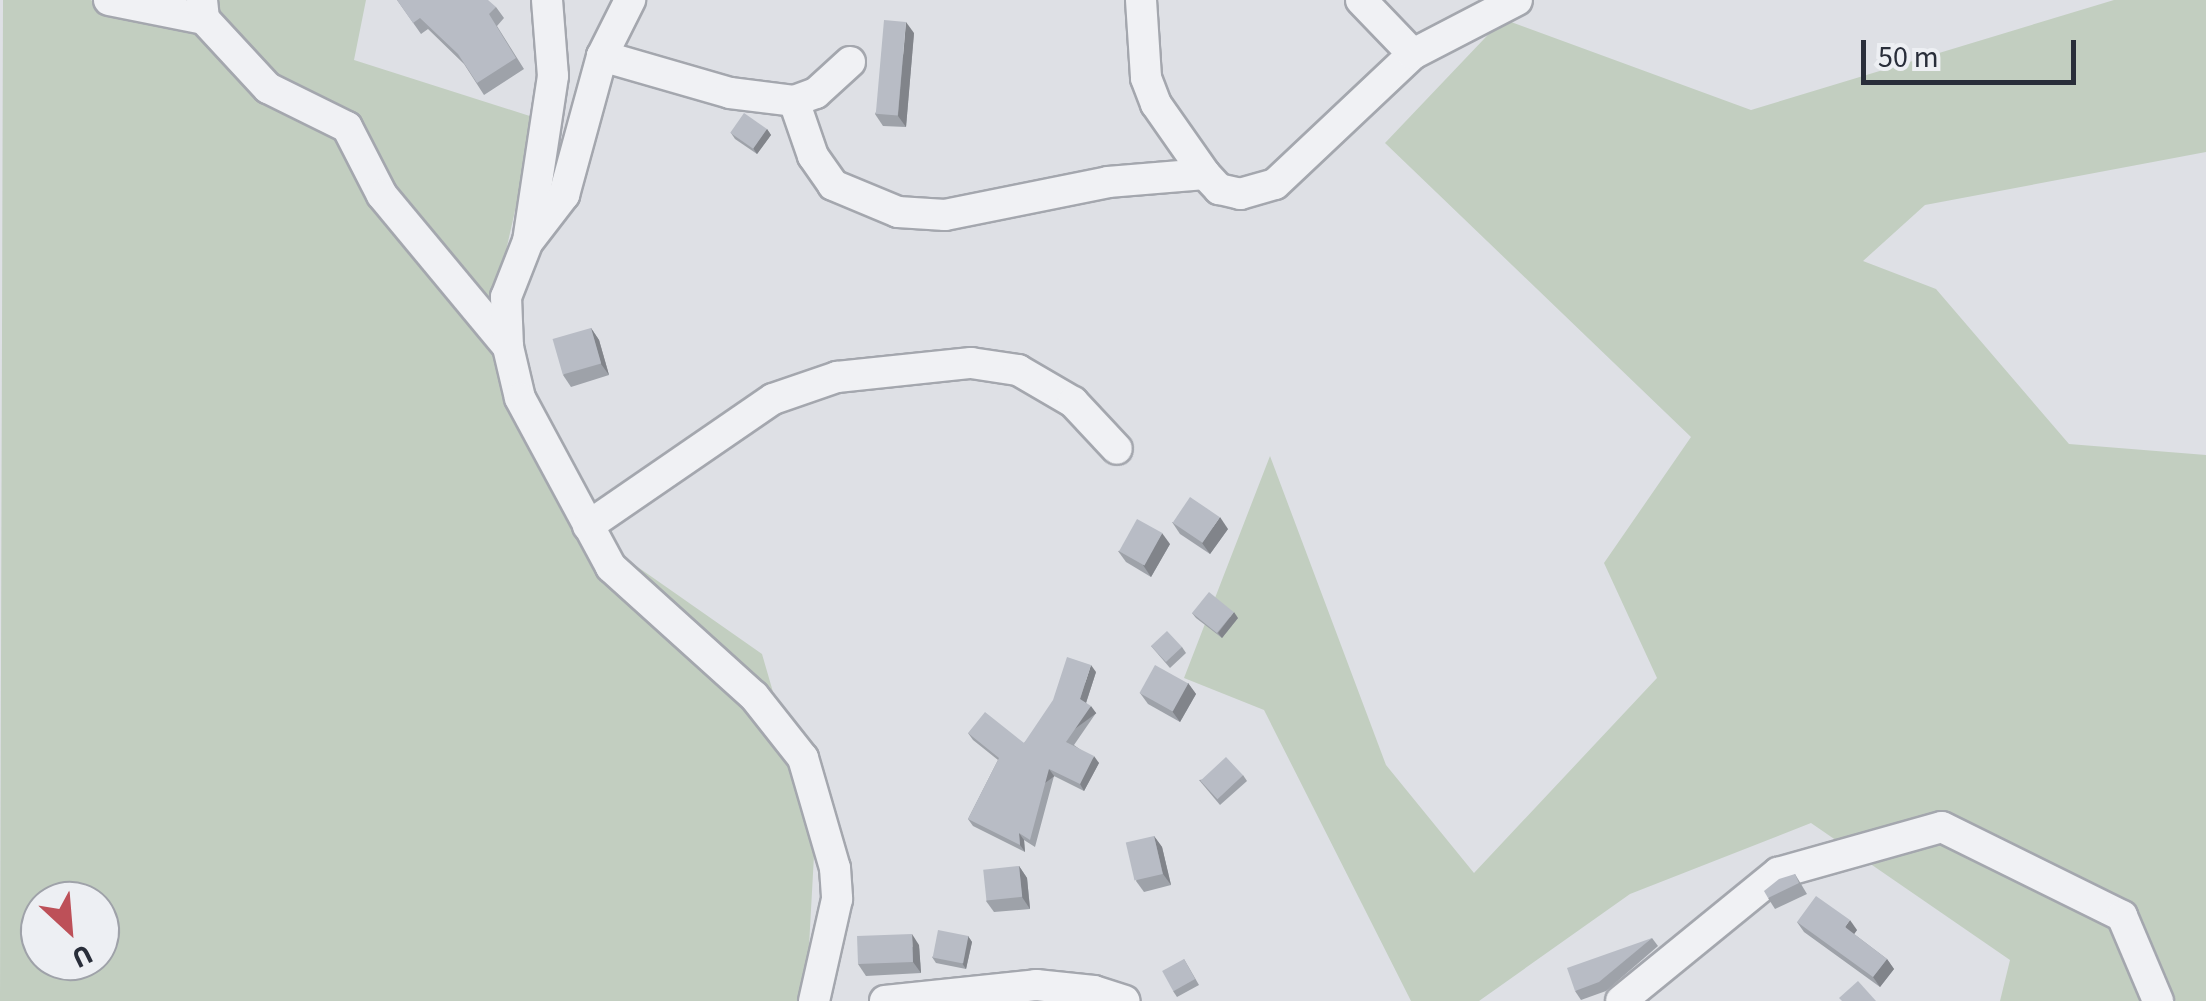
<!DOCTYPE html>
<style>
body{margin:0}
#map{position:relative;width:2206px;height:1001px;overflow:hidden;background:#dee0e5;font-family:"Source Sans 3",sans-serif}
div>[style]{position:absolute}
.green>*{inset:0;background:#c2cec0}
.roads{filter:drop-shadow(2px 0 #a4a7ae) drop-shadow(-2px 0 #a4a7ae) drop-shadow(0 2px #a4a7ae) drop-shadow(0 -2px #a4a7ae)}
.minor>*{height:30px;margin:-15px;padding:0 15px;transform-origin:15px;border-radius:15px;background:#f0f1f4}
.wall>*{inset:0;background:#9ea2a9}
.shaded-wall>*{inset:0;background:#81848a;transform-origin:0 0}
.building>*{inset:0;background:#b8bcc5;transform-origin:0 0}
span{translate:-50% -50%;white-space:nowrap;text-align:center;line-height:1.15;-webkit-text-stroke:8px #edeff3;paint-order:stroke}
.north{position:absolute;left:20px;top:881px;width:100px;height:100px;box-sizing:border-box;background:#edeff3;border:2px solid #9fa2a9;border-radius:50%;rotate:154deg;font-size:28px;font-weight:700;line-height:40px;text-align:center;color:#292e3a}
.north::after{content:'';display:block;margin:auto;width:35px;height:45px;background:#bd5058;clip-path:polygon(50% 0,100% 100%,50% 72%,0 100%)}
.scale{position:absolute;left:1861px;top:40px;width:215px;height:45px;box-sizing:border-box;border:5px solid #292e3a;border-top:0;padding-left:12px;font-size:30px;line-height:35px;white-space:nowrap;color:#292e3a;-webkit-text-stroke:8px #edeff3;paint-order:stroke}
</style>
<div id="map">
<div class="green">
<div style="clip-path:polygon(evenodd,3px 0,91px 0,113px 18px,119px 0,366px 0,354px 60px,536px 118px,491px 317px,582px 528px,762px 654px,815px 837px,806px 1001px,0 1001px,3px 0,40px 901px,100px 901px,100px 961px,40px 961px,40px 901px)"></div>
<div style="clip-path:polygon(2114px 0,2206px 0,2206px 152px,1925px 205px,1863px 261px,1936px 289px,2069px 444px,2206px 455px,2206px 1001px,2000px 1001px,2010px 960px,1811px 823px,1630px 894px,1479px 1001px,1411px 1001px,1264px 710px,1184px 678px,1270px 456px,1386px 765px,1474px 873px,1657px 678px,1604px 563px,1691px 437px,1385px 143px,1503px 19px,1751px 110px)"></div>
</div>
<div class="roads">
<div class="minor">
<div style="left:109px;top:0;width:97px;rotate:11.3deg"></div>
<div style="left:202px;top:0;width:19px;rotate:84deg"></div>
<div style="left:204px;top:19px;width:94px;rotate:47.2deg"></div>
<div style="left:268px;top:88px;width:88px;rotate:26.3deg"></div>
<div style="left:347px;top:127px;width:76px;rotate:62.8deg"></div>
<div style="left:382px;top:195px;width:197px;rotate:50.3deg"></div>
<div style="left:547px;top:0;width:76px;rotate:85.5deg"></div>
<div style="left:553px;top:76px;width:167px;rotate:98.6deg"></div>
<div style="left:528px;top:241px;width:60px;rotate:111.4deg"></div>
<div style="left:506px;top:297px;width:50px;rotate:87.7deg"></div>
<div style="left:508px;top:347px;width:52px;rotate:76.8deg"></div>
<div style="left:520px;top:398px;width:192px;rotate:61.7deg"></div>
<div style="left:611px;top:567px;width:193px;rotate:42.1deg"></div>
<div style="left:754px;top:696px;width:79px;rotate:51.7deg"></div>
<div style="left:803px;top:758px;width:115px;rotate:73.8deg"></div>
<div style="left:835px;top:868px;width:31px;rotate:86deg"></div>
<div style="left:837px;top:899px;width:105px;rotate:102.7deg"></div>
<div style="left:1141px;top:0;width:78px;rotate:86.3deg"></div>
<div style="left:1146px;top:78px;width:28px;rotate:69deg"></div>
<div style="left:1156px;top:104px;width:85px;rotate:55deg"></div>
<div style="left:1205px;top:174px;width:21px;rotate:47deg"></div>
<div style="left:1219px;top:189px;width:22px;rotate:13deg"></div>
<div style="left:1240px;top:194px;width:36px;rotate:-16deg"></div>
<div style="left:1275px;top:184px;width:190px;rotate:-43.3deg"></div>
<div style="left:1413px;top:54px;width:117px;rotate:-27.4deg"></div>
<div style="left:1361px;top:0;width:75px;rotate:46.1deg"></div>
<div style="left:602px;top:56px;width:133px;rotate:16.1deg"></div>
<div style="left:730px;top:93px;width:64px;rotate:7.1deg"></div>
<div style="left:794px;top:101px;width:23px;rotate:-20deg"></div>
<div style="left:816px;top:93px;width:46px;rotate:-42.4deg"></div>
<div style="left:794px;top:101px;width:58px;rotate:70.9deg"></div>
<div style="left:813px;top:156px;width:35px;rotate:55deg"></div>
<div style="left:833px;top:185px;width:70px;rotate:22.6deg"></div>
<div style="left:898px;top:212px;width:47px;rotate:3.7deg"></div>
<div style="left:945px;top:215px;width:166px;rotate:-11.4deg"></div>
<div style="left:1108px;top:182px;width:97px;rotate:-4.7deg"></div>
<div style="left:530px;top:239px;width:56px;rotate:-52.3deg"></div>
<div style="left:564px;top:195px;width:144px;rotate:-74.7deg"></div>
<div style="left:602px;top:56px;width:63px;rotate:-63.4deg"></div>
<div style="left:588px;top:526px;width:224px;rotate:-34.5deg"></div>
<div style="left:773px;top:399px;width:68px;rotate:-19deg"></div>
<div style="left:837px;top:377px;width:135px;rotate:-6deg"></div>
<div style="left:971px;top:363px;width:48px;rotate:8.5deg"></div>
<div style="left:1018px;top:370px;width:64px;rotate:30.2deg"></div>
<div style="left:1073px;top:402px;width:64px;rotate:46.9deg"></div>
<div style="left:885px;top:1001px;width:152px;rotate:-6deg"></div>
<div style="left:1036px;top:985px;width:58px;rotate:5.9deg"></div>
<div style="left:1094px;top:991px;width:32px;rotate:18deg"></div>
<div style="left:1621px;top:1001px;width:203px;rotate:-39.2deg"></div>
<div style="left:1778px;top:873px;width:170px;rotate:-15.7deg"></div>
<div style="left:1942px;top:827px;width:201px;rotate:26.3deg"></div>
<div style="left:2122px;top:916px;width:92px;rotate:67deg"></div>
</div>
</div>
<div class="wall">
<div style="clip-path:polygon(397px 0,496px 7px,504px 18px,497px 26px,524px 69px,484px 95px,464px 64px,428px 29px,421px 34px)"></div>
<div style="clip-path:polygon(914px 33px,906px 127px,883px 126px,875px 114px)"></div>
<div style="clip-path:polygon(767px 129px,771px 135px,757px 154px,735px 139px,731px 133px)"></div>
<div style="clip-path:polygon(591px 328px,599px 340px,609px 375px,571px 387px,563px 375px)"></div>
<div style="clip-path:polygon(1172px 522px,1228px 529px,1210px 554px,1180px 534px)"></div>
<div style="clip-path:polygon(1170px 544px,1151px 577px,1126px 562px,1118px 551px)"></div>
<div style="clip-path:polygon(1192px 613px,1238px 618px,1222px 638px,1196px 618px)"></div>
<div style="clip-path:polygon(1151px 646px,1182px 647px,1186px 653px,1170px 668px)"></div>
<div style="clip-path:polygon(1096px 672px,1086px 703px,1096px 713px,1074px 745px,1099px 763px,1084px 791px,1054px 776px,1035px 847px,1024px 840px,1025px 852px,973px 826px,968px 819px,998px 760px,973px 740px,968px 733px,1024px 743px)"></div>
<div style="clip-path:polygon(1188px 683px,1196px 694px,1180px 722px,1148px 704px,1140px 693px)"></div>
<div style="clip-path:polygon(1243px 775px,1247px 781px,1220px 805px,1199px 780px)"></div>
<div style="clip-path:polygon(1154px 836px,1162px 847px,1171px 885px,1144px 892px,1136px 881px)"></div>
<div style="clip-path:polygon(1019px 866px,1027px 878px,1030px 909px,994px 912px,986px 901px)"></div>
<div style="clip-path:polygon(1795px 874px,1807px 894px,1775px 909px,1768px 898px)"></div>
<div style="clip-path:polygon(1797px 922px,1857px 930px,1854px 934px,1887px 959px,1894px 969px,1880px 987px,1804px 932px)"></div>
<div style="clip-path:polygon(968px 936px,972px 942px,966px 969px,936px 963px,932px 957px)"></div>
<div style="clip-path:polygon(1652px 938px,1658px 946px,1606px 991px,1581px 1000px,1575px 991px)"></div>
<div style="clip-path:polygon(919px 945px,921px 973px,866px 976px,858px 964px)"></div>
<div style="clip-path:polygon(1184px 959px,1199px 985px,1177px 997px,1173px 991px)"></div>
</div>
<div class="shaded-wall">
<div style="clip-path:polygon(906px 22px,914px 33px,906px 127px,898px 116px)"></div>
<div style="clip-path:polygon(767px 129px,771px 135px,757px 154px,753px 148px)"></div>
<div style="clip-path:polygon(591px 328px,599px 340px,609px 375px,601px 364px)"></div>
<div style="clip-path:polygon(1220px 517px,1228px 529px,1210px 554px,1202px 543px)"></div>
<div style="clip-path:polygon(1162px 533px,1170px 544px,1151px 577px,1143px 565px)"></div>
<div style="clip-path:polygon(1234px 612px,1238px 618px,1222px 638px,1218px 633px)"></div>
<div style="clip-path:polygon(1091px 665px,1096px 672px,1085px 706px,1080px 699px)"></div>
<div style="clip-path:polygon(1188px 683px,1196px 694px,1180px 722px,1172px 711px)"></div>
<div style="left:1091px;top:706px;width:9px;height:44px;rotate:54deg"></div>
<div style="clip-path:polygon(1094px 756px,1099px 763px,1084px 791px,1080px 784px)"></div>
<div style="left:1049px;top:769px;width:9px;height:73px;rotate:54deg"></div>
<div style="clip-path:polygon(1019px 833px,1024px 840px,1025px 852px,1020px 845px)"></div>
<div style="clip-path:polygon(1154px 836px,1162px 847px,1171px 885px,1163px 874px)"></div>
<div style="clip-path:polygon(1019px 866px,1027px 878px,1030px 909px,1022px 897px)"></div>
<div style="clip-path:polygon(1850px 920px,1857px 930px,1852px 937px,1845px 927px)"></div>
<div style="clip-path:polygon(912px 934px,919px 945px,921px 973px,913px 962px)"></div>
<div style="clip-path:polygon(968px 936px,972px 942px,966px 969px,962px 963px)"></div>
<div style="clip-path:polygon(1887px 959px,1894px 969px,1880px 987px,1873px 977px)"></div>
</div>
<div class="building">
<div style="clip-path:polygon(397px 0,488px 0,496px 7px,489px 14px,516px 58px,477px 83px,458px 54px,420px 18px,413px 23px)"></div>
<div style="left:884px;top:20px;width:22px;height:94px;rotate:5deg"></div>
<div style="left:744px;top:113px;width:28px;height:24px;rotate:35deg"></div>
<div style="left:591px;top:328px;width:37px;height:40px;rotate:74deg"></div>
<div style="left:1190px;top:497px;width:36px;height:31px;rotate:34deg"></div>
<div style="left:1137px;top:519px;width:29px;height:37px;rotate:29deg"></div>
<div style="left:1209px;top:592px;width:32px;height:27px;rotate:39deg"></div>
<div style="left:1167px;top:631px;width:22px;height:22px;rotate:47deg"></div>
<div style="clip-path:polygon(1067px 657px,1091px 665px,1080px 699px,1091px 706px,1066px 742px,1094px 756px,1080px 784px,1049px 769px,1030px 840px,1019px 833px,1020px 845px,968px 819px,999px 758px,968px 733px,985px 712px,1024px 743px,1053px 700px)"></div>
<div style="left:1155px;top:665px;width:38px;height:32px;rotate:29deg"></div>
<div style="left:1226px;top:757px;width:25px;height:35px;rotate:47deg"></div>
<div style="left:1154px;top:836px;width:39px;height:29px;rotate:77deg"></div>
<div style="left:1019px;top:866px;width:31px;height:36px;rotate:84deg"></div>
<div style="clip-path:polygon(1795px 874px,1799px 883px,1768px 898px,1764px 891px,1779px 879px)"></div>
<div style="clip-path:polygon(1816px 896px,1850px 920px,1845px 927px,1887px 959px,1873px 977px,1797px 922px)"></div>
<div style="left:938px;top:930px;width:31px;height:28px;rotate:11deg"></div>
<div style="left:912px;top:934px;width:28px;height:55px;rotate:88deg"></div>
<div style="clip-path:polygon(1652px 938px,1599px 982px,1575px 991px,1567px 968px)"></div>
<div style="left:1184px;top:959px;width:23px;height:25px;rotate:61deg"></div>
<div style="clip-path:polygon(1858px 981px,1876px 1001px,1842px 1001px,1839px 998px)"></div>
</div>
<div class="north">U</div>
<div class="scale">50 m</div>
</div>
